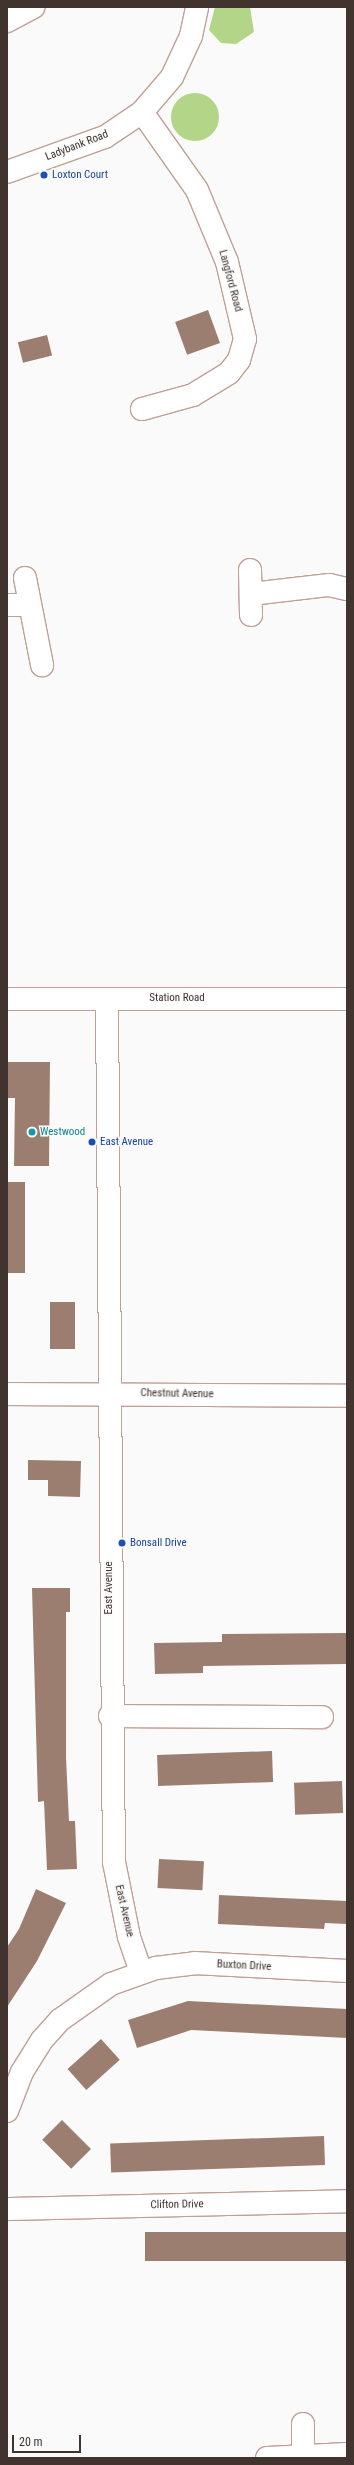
<!DOCTYPE html>
<style>
body{margin:0}
#map{position:relative;width:354px;height:2465px;overflow:hidden;background:#fafafa;font-family:"Roboto Condensed",sans-serif}
div>[style]{position:absolute}
.forest>*{inset:0;background:#b2d587}
.round{border-radius:50%}
.building>*{inset:0;background:#9b7e70;transform-origin:0 0}
.roads{filter:drop-shadow(1px 0 #c0a094) drop-shadow(-1px 0 #c0a094) drop-shadow(0 1px #c0a094) drop-shadow(0 -1px #c0a094)}
.minor>*{height:22px;margin:-11px;padding:0 11px;transform-origin:11px;border-radius:11px;background:#fff}
.major>*{height:22px;margin:-11px;padding:0 11px;transform-origin:11px;border-radius:11px;background:#fff}
.dots>*{width:11px;height:11px;translate:-50% -50%;box-sizing:border-box;border:2px solid #fafafa;border-radius:50%}
span{translate:-50% -50%;white-space:nowrap;text-align:center;line-height:1.15;-webkit-text-stroke:3px #fafafa;paint-order:stroke}
.street-label{font-size:11px;color:#41342f}
.transit-label{font-size:11px;color:#164399}
.left{translate:0 -50%;text-align:left}
.culture-label{font-size:11px;color:#0d838f}
.frame{position:absolute;inset:0;border:8px solid #41342f;pointer-events:none}
.scale{position:absolute;left:12px;top:2435px;width:69px;height:18px;box-sizing:border-box;border:2px solid #41342f;border-top:0;padding-left:5px;font-size:12px;line-height:14px;white-space:nowrap;color:#41342f;-webkit-text-stroke:3px #fafafa;paint-order:stroke}
</style>
<div id="map">
<div class="forest">
<div style="clip-path:polygon(215px 7px,250px 7px,254px 32px,236px 44px,221px 43px,209px 30px)"></div>
<div class="round" style="left:171px;top:93px;width:48px;height:48px"></div>
</div>
<div class="building">
<div style="left:208px;top:310px;width:35px;height:35px;rotate:70deg"></div>
<div style="left:47px;top:335px;width:21px;height:30px;rotate:76deg"></div>
<div style="clip-path:polygon(7px 1062px,50px 1062px,49px 1166px,14px 1166px,15px 1098px,7px 1098px)"></div>
<div style="left:7px;top:1182px;width:18px;height:91px"></div>
<div style="left:50px;top:1302px;width:25px;height:47px"></div>
<div style="clip-path:polygon(28px 1460px,81px 1461px,80px 1497px,48px 1496px,48px 1480px,28px 1480px)"></div>
<div style="clip-path:polygon(32px 1588px,70px 1588px,70px 1612px,66px 1612px,66px 1758px,69px 1821px,75px 1821px,77px 1869px,47px 1870px,44px 1801px,38px 1802px)"></div>
<div style="clip-path:polygon(347px 1633px,347px 1664px,203px 1666px,203px 1673px,155px 1674px,154px 1643px,222px 1642px,222px 1634px)"></div>
<div style="left:272px;top:1751px;width:31px;height:115px;rotate:88deg"></div>
<div style="left:342px;top:1781px;width:32px;height:48px;rotate:88deg"></div>
<div style="left:159px;top:1859px;width:45px;height:29px;rotate:3deg"></div>
<div style="clip-path:polygon(36px 1889px,66px 1903px,37px 1961px,7px 2007px,7px 1947px,19px 1929px)"></div>
<div style="clip-path:polygon(219px 1895px,347px 1901px,347px 1924px,325px 1923px,324px 1929px,218px 1924px)"></div>
<div style="clip-path:polygon(188px 2001px,347px 2009px,347px 2038px,191px 2030px,137px 2048px,128px 2020px)"></div>
<div style="left:101px;top:2039px;width:28px;height:45px;rotate:48deg"></div>
<div style="left:62px;top:2120px;width:41px;height:28px;rotate:45deg"></div>
<div style="left:324px;top:2136px;width:29px;height:214px;rotate:88deg"></div>
<div style="left:347px;top:2232px;width:29px;height:202px;rotate:90deg"></div>
</div>
<div class="roads">
<div class="minor">
<div style="left:7px;top:21px;width:30px;rotate:-28deg"></div>
<div style="left:142px;top:112px;width:95px;rotate:54.8deg"></div>
<div style="left:197px;top:190px;width:78px;rotate:67.4deg"></div>
<div style="left:227px;top:262px;width:79px;rotate:76.8deg"></div>
<div style="left:245px;top:339px;width:22px;rotate:106deg"></div>
<div style="left:239px;top:360px;width:16px;rotate:128deg"></div>
<div style="left:229px;top:373px;width:42px;rotate:148.6deg"></div>
<div style="left:193px;top:395px;width:53px;rotate:164.6deg"></div>
<div style="left:7px;top:172px;width:104px;rotate:-19.7deg"></div>
<div style="left:105px;top:137px;width:45px;rotate:-34deg"></div>
<div style="left:142px;top:112px;width:46px;rotate:-49.4deg"></div>
<div style="left:172px;top:77px;width:45px;rotate:-65.1deg"></div>
<div style="left:191px;top:36px;width:30px;rotate:-78deg"></div>
<div style="left:250px;top:570px;width:45px;rotate:88.7deg"></div>
<div style="left:25px;top:578px;width:89px;rotate:78.9deg"></div>
<div style="left:251px;top:594px;width:79px;rotate:-6.6deg"></div>
<div style="left:329px;top:585px;width:18px;rotate:13deg"></div>
<div style="left:7px;top:605px;width:22px"></div>
<div style="left:107px;top:999px;width:863px;rotate:89.54deg"></div>
<div style="left:114px;top:1862px;width:76px;rotate:78.7deg"></div>
<div style="left:129px;top:1937px;width:37px;rotate:71deg"></div>
<div style="left:7px;top:1394px;width:340px;rotate:0.3deg"></div>
<div style="left:110px;top:1716px;width:212px;rotate:0.3deg"></div>
<div style="left:7px;top:2111px;width:42px;rotate:-69deg"></div>
<div style="left:22px;top:2072px;width:38px;rotate:-58deg"></div>
<div style="left:42px;top:2040px;width:27px;rotate:-48deg"></div>
<div style="left:60px;top:2020px;width:62px;rotate:-35.2deg"></div>
<div style="left:111px;top:1984px;width:48px;rotate:-19.6deg"></div>
<div style="left:156px;top:1968px;width:39px;rotate:-7deg"></div>
<div style="left:195px;top:1963px;width:152px;rotate:3deg"></div>
<div style="left:7px;top:2209px;width:340px;rotate:-1.3deg"></div>
<div style="left:303px;top:2424px;width:32px;rotate:90deg"></div>
<div style="left:267px;top:2458px;width:80px;rotate:-2.9deg"></div>
</div>
<div class="major">
<div style="left:7px;top:999px;width:340px"></div>
</div>
</div>
<div class="dots">
<div style="left:44px;top:175px;background:#1a4fb4"></div>
<div style="left:32px;top:1132px;background:#0f9aa8"></div>
<div style="left:92px;top:1142px;background:#1a4fb4"></div>
<div style="left:122px;top:1543px;background:#1a4fb4"></div>
</div>
<div class="street-label">
<span style="left:77px;top:146px;rotate:-21deg">Ladybank Road</span>
<span style="left:230px;top:281px;rotate:75deg">Langford Road</span>
<span style="left:177px;top:998px">Station Road</span>
<span style="left:177px;top:1394px;rotate:1deg">Chestnut Avenue</span>
<span style="left:109px;top:1588px;rotate:-90deg">East Avenue</span>
<span style="left:124px;top:1911px;rotate:77deg">East Avenue</span>
<span style="left:244px;top:1966px;rotate:3deg">Buxton Drive</span>
<span style="left:177px;top:2205px;rotate:-1deg">Clifton Drive</span>
</div>
<div class="transit-label">
<span class="left" style="left:52px;top:175px">Loxton Court</span>
<span class="left" style="left:100px;top:1142px">East Avenue</span>
<span class="left" style="left:130px;top:1543px">Bonsall Drive</span>
</div>
<div class="culture-label">
<span class="left" style="left:40px;top:1132px">Westwood</span>
</div>
<div class="frame"></div>
<div class="scale">20 m</div>
</div>
